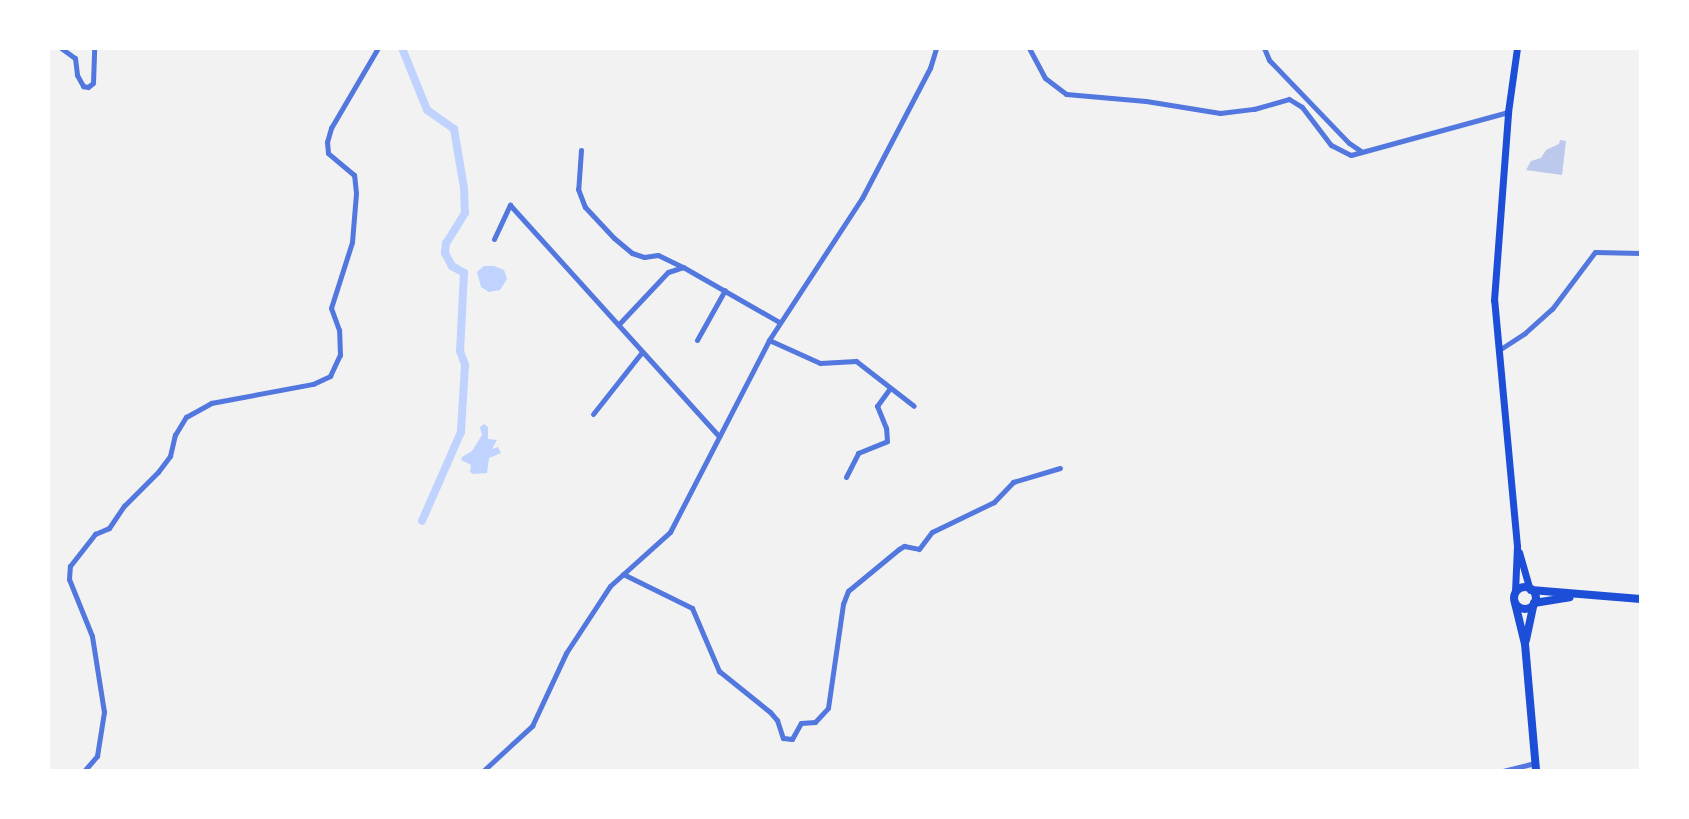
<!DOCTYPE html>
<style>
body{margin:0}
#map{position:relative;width:1689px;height:819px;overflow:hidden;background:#f2f2f2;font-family:"Golos Text",sans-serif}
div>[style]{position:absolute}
.water>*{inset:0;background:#bfd3fe}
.canal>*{height:8px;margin:-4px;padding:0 4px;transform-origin:4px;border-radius:4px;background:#bfd3fe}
.building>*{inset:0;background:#bdc9ec}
.minor>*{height:5px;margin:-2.5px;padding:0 2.5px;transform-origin:2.5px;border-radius:2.5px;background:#5277de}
.primary>*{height:7px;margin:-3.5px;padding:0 3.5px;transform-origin:3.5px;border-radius:3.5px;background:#1d4ed8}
.trunk>*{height:8px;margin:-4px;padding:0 4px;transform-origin:4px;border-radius:4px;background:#1d4ed8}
.trunk>.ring{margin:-4px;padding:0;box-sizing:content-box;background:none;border:8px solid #1d4ed8;border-radius:50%}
span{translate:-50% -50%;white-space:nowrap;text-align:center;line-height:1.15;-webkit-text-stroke:7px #fff;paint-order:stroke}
.frame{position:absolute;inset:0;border:50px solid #fff;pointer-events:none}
</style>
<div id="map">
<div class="water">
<div style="clip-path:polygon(494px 266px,504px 270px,507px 279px,500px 290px,489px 292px,481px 287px,477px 272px,484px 266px)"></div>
<div style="clip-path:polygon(484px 424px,488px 427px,488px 439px,497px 440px,492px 449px,498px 447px,501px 453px,489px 458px,487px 473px,473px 474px,470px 472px,471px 465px,461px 460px,462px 457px,472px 451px,482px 435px,480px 427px)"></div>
</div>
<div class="canal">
<div style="left:402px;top:48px;width:67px;rotate:68deg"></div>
<div style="left:427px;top:110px;width:33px;rotate:35deg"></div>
<div style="left:454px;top:129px;width:60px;rotate:80.4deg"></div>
<div style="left:464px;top:188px;width:25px;rotate:88deg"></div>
<div style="left:465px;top:213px;width:36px;rotate:122deg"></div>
<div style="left:446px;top:243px;width:10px;rotate:96deg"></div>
<div style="left:445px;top:253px;width:15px;rotate:62deg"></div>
<div style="left:452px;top:266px;width:14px;rotate:30deg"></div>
<div style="left:464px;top:273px;width:78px;rotate:92.9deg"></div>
<div style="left:460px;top:351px;width:15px;rotate:70deg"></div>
<div style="left:465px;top:365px;width:67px;rotate:93.4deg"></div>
<div style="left:461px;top:432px;width:97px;rotate:113.7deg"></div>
</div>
<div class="building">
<div style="clip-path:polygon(1560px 140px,1566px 141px,1562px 175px,1526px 170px,1531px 161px,1541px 158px,1546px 150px,1559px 144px)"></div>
</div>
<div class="minor">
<div style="left:61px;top:48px;width:17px;rotate:36deg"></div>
<div style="left:75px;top:58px;width:17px;rotate:83deg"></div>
<div style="left:77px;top:75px;width:13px;rotate:61deg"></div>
<div style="left:83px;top:86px;width:5px;rotate:11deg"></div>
<div style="left:88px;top:87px;width:6px;rotate:-39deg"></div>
<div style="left:93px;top:83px;width:35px;rotate:-88deg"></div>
<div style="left:1029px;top:48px;width:34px;rotate:62deg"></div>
<div style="left:1045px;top:78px;width:26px;rotate:37deg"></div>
<div style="left:1066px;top:94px;width:80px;rotate:5deg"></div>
<div style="left:1146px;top:101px;width:75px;rotate:9.2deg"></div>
<div style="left:1220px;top:113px;width:34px;rotate:-7deg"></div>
<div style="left:1254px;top:109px;width:36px;rotate:-16deg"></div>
<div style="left:1289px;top:99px;width:15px;rotate:32deg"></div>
<div style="left:1302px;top:107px;width:48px;rotate:52.7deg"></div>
<div style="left:1331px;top:145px;width:22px;rotate:27deg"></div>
<div style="left:1351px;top:155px;width:163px;rotate:-15.3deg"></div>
<div style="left:1264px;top:48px;width:13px;rotate:67deg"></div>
<div style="left:1269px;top:60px;width:115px;rotate:46.1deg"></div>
<div style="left:1349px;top:143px;width:14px;rotate:34deg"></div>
<div style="left:581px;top:150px;width:39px;rotate:94deg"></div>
<div style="left:578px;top:189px;width:19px;rotate:69deg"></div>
<div style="left:585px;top:207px;width:42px;rotate:46.9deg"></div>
<div style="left:614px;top:238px;width:23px;rotate:40deg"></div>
<div style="left:632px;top:253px;width:13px;rotate:18deg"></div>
<div style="left:644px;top:257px;width:14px;rotate:-8deg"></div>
<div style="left:658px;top:255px;width:28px;rotate:26deg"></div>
<div style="left:683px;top:267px;width:111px;rotate:29.8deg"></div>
<div style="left:494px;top:239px;width:38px;rotate:-65deg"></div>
<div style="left:510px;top:205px;width:310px;rotate:47.9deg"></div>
<div style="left:619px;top:324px;width:71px;rotate:-46.7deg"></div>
<div style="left:668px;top:272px;width:16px;rotate:-18deg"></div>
<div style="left:697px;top:340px;width:57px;rotate:-60.8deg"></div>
<div style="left:769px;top:340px;width:56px;rotate:24.3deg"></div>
<div style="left:820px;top:363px;width:36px;rotate:-3deg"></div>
<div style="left:856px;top:361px;width:73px;rotate:37.8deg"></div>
<div style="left:1499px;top:350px;width:31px;rotate:-33deg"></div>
<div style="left:1525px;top:333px;width:36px;rotate:-42deg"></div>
<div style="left:1552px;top:309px;width:71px;rotate:-53deg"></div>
<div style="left:1595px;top:252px;width:46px;rotate:1.2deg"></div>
<div style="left:593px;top:414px;width:79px;rotate:-51.7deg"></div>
<div style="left:846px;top:477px;width:27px;rotate:-63deg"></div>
<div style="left:858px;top:453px;width:31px;rotate:-22deg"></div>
<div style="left:887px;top:441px;width:13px;rotate:-94deg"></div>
<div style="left:886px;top:428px;width:24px;rotate:-112deg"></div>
<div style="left:877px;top:406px;width:22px;rotate:-54deg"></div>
<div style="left:623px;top:574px;width:77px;rotate:26.2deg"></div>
<div style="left:692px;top:608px;width:69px;rotate:66.8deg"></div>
<div style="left:719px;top:671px;width:65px;rotate:38.8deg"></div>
<div style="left:770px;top:712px;width:11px;rotate:49deg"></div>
<div style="left:777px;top:720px;width:19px;rotate:72deg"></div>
<div style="left:783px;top:738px;width:9px;rotate:6deg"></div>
<div style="left:792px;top:739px;width:18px;rotate:-61deg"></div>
<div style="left:801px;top:723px;width:14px;rotate:-4deg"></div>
<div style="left:815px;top:722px;width:19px;rotate:-47deg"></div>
<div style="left:828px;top:708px;width:105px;rotate:-81.8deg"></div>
<div style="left:843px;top:604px;width:14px;rotate:-69deg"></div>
<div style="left:848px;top:591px;width:66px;rotate:-39.5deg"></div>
<div style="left:899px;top:549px;width:6px;rotate:-31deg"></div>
<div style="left:904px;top:546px;width:15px;rotate:11deg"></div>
<div style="left:919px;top:549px;width:21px;rotate:-53deg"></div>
<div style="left:932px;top:532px;width:69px;rotate:-25.8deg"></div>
<div style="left:994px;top:502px;width:28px;rotate:-46deg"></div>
<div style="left:1013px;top:482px;width:49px;rotate:-16.6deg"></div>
<div style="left:84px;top:771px;width:20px;rotate:-49deg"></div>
<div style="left:97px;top:756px;width:45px;rotate:-81deg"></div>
<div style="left:104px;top:712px;width:77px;rotate:-99deg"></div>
<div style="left:92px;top:636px;width:61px;rotate:-112deg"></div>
<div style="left:69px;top:579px;width:13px;rotate:-86deg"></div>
<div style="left:70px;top:566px;width:41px;rotate:-52deg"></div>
<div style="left:95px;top:534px;width:15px;rotate:-23deg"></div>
<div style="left:109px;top:528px;width:27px;rotate:-56deg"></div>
<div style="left:124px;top:506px;width:48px;rotate:-45deg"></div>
<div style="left:158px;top:472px;width:20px;rotate:-53deg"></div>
<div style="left:170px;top:456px;width:22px;rotate:-77deg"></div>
<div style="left:175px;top:435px;width:21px;rotate:-59deg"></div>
<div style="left:186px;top:417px;width:29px;rotate:-29deg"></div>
<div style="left:211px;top:403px;width:104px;rotate:-10.6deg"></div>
<div style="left:313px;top:384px;width:19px;rotate:-25deg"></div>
<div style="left:330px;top:376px;width:23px;rotate:-65deg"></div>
<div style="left:340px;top:355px;width:25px;rotate:-92deg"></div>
<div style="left:339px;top:330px;width:23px;rotate:-110deg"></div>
<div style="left:331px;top:308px;width:69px;rotate:-72.3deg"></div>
<div style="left:352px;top:242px;width:49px;rotate:-85.3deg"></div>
<div style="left:356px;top:193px;width:18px;rotate:-96deg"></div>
<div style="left:354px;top:175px;width:34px;rotate:-140deg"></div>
<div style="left:328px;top:153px;width:11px;rotate:-95deg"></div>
<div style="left:327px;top:142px;width:15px;rotate:-74deg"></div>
<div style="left:331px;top:128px;width:93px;rotate:-59.6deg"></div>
<div style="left:483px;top:771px;width:67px;rotate:-42.6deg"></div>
<div style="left:532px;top:726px;width:81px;rotate:-65deg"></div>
<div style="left:566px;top:653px;width:80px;rotate:-56.7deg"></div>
<div style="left:610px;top:586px;width:81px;rotate:-42deg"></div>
<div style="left:670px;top:532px;width:216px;rotate:-62.7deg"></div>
<div style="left:769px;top:340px;width:170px;rotate:-56.8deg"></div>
<div style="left:862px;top:198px;width:147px;rotate:-62.4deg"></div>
<div style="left:930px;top:68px;width:21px;rotate:-73deg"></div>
<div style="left:1503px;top:771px;width:33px;rotate:-14deg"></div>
</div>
<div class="primary">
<div style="left:1519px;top:552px;width:37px;rotate:74deg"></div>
<div style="left:1515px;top:592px;width:46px;rotate:-87.5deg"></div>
<div style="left:1517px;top:546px;width:247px;rotate:-95.3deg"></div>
<div style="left:1494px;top:300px;width:189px;rotate:-85.7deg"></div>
<div style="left:1508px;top:112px;width:65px;rotate:-82deg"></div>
</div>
<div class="trunk">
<div class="ring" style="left:1514px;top:587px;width:14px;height:14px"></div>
<div style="left:1531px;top:590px;width:110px;rotate:4.7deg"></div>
<div style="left:1515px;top:603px;width:42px;rotate:76.3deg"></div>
<div style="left:1525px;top:644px;width:127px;rotate:85deg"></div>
<div style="left:1534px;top:603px;width:36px;rotate:-9deg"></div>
<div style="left:1526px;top:640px;width:35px;rotate:-78deg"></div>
</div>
<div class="frame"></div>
</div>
